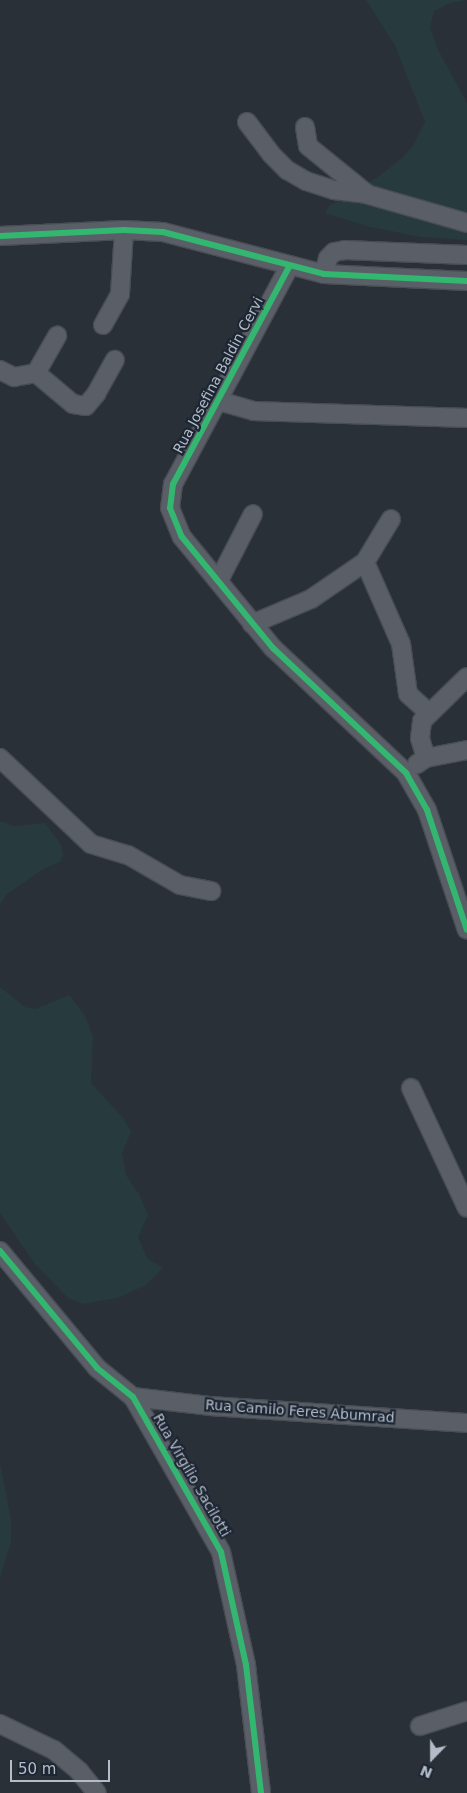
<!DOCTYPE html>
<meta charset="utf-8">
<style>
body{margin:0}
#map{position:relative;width:467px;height:1793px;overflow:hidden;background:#2a3038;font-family:"DejaVu Sans",sans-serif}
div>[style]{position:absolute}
.green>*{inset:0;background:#273a3e}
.roads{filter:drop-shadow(1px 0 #484c53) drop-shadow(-1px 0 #484c53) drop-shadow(0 1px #484c53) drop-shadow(0 -1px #484c53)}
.minor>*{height:18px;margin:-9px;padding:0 9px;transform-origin:9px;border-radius:9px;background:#5a5e66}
.cycleway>*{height:6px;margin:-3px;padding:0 3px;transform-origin:3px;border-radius:3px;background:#33b770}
span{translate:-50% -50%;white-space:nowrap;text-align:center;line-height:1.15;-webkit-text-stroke:4.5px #1d2633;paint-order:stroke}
.street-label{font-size:14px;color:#b4bcc9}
.north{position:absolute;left:407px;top:1733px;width:50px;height:50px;-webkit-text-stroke:4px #1d2633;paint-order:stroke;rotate:202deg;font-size:14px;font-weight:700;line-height:20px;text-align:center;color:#b4bcc9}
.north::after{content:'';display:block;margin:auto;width:18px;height:22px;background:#b4bcc9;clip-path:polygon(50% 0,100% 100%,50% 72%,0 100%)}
.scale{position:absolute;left:10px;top:1760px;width:100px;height:22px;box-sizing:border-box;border:2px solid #b4bcc9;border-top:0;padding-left:6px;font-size:15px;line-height:18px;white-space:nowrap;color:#b4bcc9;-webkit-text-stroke:4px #1d2633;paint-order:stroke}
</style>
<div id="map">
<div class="green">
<div style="clip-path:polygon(366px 0,467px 0,450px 3px,434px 11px,430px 28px,437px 48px,467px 103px,467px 240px,420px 237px,366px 226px,325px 213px,329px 206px,378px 177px,402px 158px,413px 146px,425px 122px,395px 45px)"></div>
<div style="clip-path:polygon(0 821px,14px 826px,45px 823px,61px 845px,63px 855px,60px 862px,43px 869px,7px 894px,0 904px)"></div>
<div style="clip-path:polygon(0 987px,25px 1007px,36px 1009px,69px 995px,85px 1016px,93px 1036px,91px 1083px,124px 1119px,131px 1132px,122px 1153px,126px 1175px,139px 1194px,148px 1215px,138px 1237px,147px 1258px,163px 1268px,146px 1285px,117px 1298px,84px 1304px,68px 1298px,35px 1264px,0 1213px)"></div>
<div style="clip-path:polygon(0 1463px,11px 1520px,11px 1542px,0 1578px)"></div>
</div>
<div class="roads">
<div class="minor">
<div style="left:247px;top:122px;width:40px;rotate:53deg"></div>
<div style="left:271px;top:154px;width:23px;rotate:45deg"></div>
<div style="left:287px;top:170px;width:22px;rotate:30deg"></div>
<div style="left:306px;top:181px;width:29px;rotate:18deg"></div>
<div style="left:334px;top:190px;width:32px;rotate:7deg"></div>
<div style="left:366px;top:194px;width:105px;rotate:16deg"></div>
<div style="left:305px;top:127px;width:19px;rotate:81deg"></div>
<div style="left:308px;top:146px;width:75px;rotate:39deg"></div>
<div style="left:0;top:236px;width:124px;rotate:-2.8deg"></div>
<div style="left:124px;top:230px;width:39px;rotate:3deg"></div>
<div style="left:163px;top:232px;width:166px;rotate:14.6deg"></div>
<div style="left:324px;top:274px;width:143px;rotate:2.8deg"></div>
<div style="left:289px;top:267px;width:246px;rotate:118.1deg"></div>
<div style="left:173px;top:484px;width:24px;rotate:97deg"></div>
<div style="left:170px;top:508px;width:31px;rotate:68deg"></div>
<div style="left:182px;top:537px;width:144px;rotate:50.7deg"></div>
<div style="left:273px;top:648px;width:183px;rotate:43.2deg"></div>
<div style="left:406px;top:773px;width:43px;rotate:60.4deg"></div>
<div style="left:427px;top:810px;width:126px;rotate:71.6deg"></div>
<div style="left:324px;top:274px;width:16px;rotate:-76deg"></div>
<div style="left:328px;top:258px;width:8px;rotate:-45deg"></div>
<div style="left:334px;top:252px;width:11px;rotate:-10deg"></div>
<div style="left:345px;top:250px;width:122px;rotate:2.3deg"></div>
<div style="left:103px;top:325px;width:35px;rotate:-61deg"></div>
<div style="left:120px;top:294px;width:64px;rotate:-86.4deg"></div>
<div style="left:0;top:370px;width:16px;rotate:27deg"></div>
<div style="left:14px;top:377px;width:22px;rotate:-10deg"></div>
<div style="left:36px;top:373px;width:43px;rotate:-60.4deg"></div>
<div style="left:36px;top:373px;width:48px;rotate:40deg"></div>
<div style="left:73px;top:404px;width:13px;rotate:9deg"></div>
<div style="left:86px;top:406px;width:16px;rotate:-50deg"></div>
<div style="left:96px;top:394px;width:39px;rotate:-61deg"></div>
<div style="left:219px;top:401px;width:36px;rotate:16deg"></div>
<div style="left:254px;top:411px;width:213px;rotate:1.9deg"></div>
<div style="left:365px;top:562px;width:90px;rotate:66.3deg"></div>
<div style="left:401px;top:644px;width:50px;rotate:82deg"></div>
<div style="left:408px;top:694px;width:27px;rotate:42deg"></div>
<div style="left:219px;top:580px;width:74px;rotate:-62.7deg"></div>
<div style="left:252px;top:624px;width:64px;rotate:-23deg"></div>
<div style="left:311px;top:599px;width:65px;rotate:-34.4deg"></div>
<div style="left:365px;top:562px;width:50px;rotate:-58.8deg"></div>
<div style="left:0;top:758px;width:125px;rotate:43.4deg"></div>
<div style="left:91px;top:844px;width:39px;rotate:17deg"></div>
<div style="left:128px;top:855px;width:60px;rotate:30deg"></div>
<div style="left:180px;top:885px;width:32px;rotate:11deg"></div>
<div style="left:426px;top:758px;width:21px;rotate:-107deg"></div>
<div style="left:420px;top:738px;width:17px;rotate:-83deg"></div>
<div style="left:422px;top:721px;width:63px;rotate:-44.4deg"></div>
<div style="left:417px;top:764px;width:11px;rotate:-34deg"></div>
<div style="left:426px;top:758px;width:42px;rotate:-11deg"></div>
<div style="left:411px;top:1088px;width:132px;rotate:65deg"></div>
<div style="left:0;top:1251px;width:152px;rotate:50.3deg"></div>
<div style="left:97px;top:1368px;width:46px;rotate:38.9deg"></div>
<div style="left:133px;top:1397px;width:178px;rotate:60.4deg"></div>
<div style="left:221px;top:1552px;width:116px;rotate:77.5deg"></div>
<div style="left:246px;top:1665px;width:129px;rotate:83.3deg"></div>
<div style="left:133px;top:1397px;width:79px;rotate:6.6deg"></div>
<div style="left:211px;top:1406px;width:257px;rotate:3.8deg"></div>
<div style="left:0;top:1724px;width:60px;rotate:25.7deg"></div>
<div style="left:54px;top:1750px;width:33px;rotate:40deg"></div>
<div style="left:79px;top:1771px;width:28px;rotate:51deg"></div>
<div style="left:420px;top:1726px;width:49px;rotate:-17.7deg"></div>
</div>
</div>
<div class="cycleway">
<div style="left:0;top:236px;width:124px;rotate:-2.8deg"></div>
<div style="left:124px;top:230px;width:39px;rotate:3deg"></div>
<div style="left:163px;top:232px;width:166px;rotate:14.6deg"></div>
<div style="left:324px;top:274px;width:143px;rotate:2.8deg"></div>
<div style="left:289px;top:267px;width:246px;rotate:118.1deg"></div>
<div style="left:173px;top:484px;width:24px;rotate:97deg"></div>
<div style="left:170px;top:508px;width:31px;rotate:68deg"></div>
<div style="left:182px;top:537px;width:144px;rotate:50.7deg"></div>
<div style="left:273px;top:648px;width:183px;rotate:43.2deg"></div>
<div style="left:406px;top:773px;width:43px;rotate:60.4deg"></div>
<div style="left:427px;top:810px;width:126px;rotate:71.6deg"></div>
<div style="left:0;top:1251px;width:152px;rotate:50.3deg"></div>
<div style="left:97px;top:1368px;width:46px;rotate:38.9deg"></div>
<div style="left:133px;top:1397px;width:178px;rotate:60.4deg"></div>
<div style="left:221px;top:1552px;width:116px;rotate:77.5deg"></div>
<div style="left:246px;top:1665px;width:129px;rotate:83.3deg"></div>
</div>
<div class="street-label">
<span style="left:218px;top:375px;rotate:-62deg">Rua Josefina Baldin Cervi</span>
<span style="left:300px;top:1411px;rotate:4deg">Rua Camilo Feres Abumrad</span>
<span style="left:192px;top:1475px;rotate:60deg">Rua Virgílio Sacilotti</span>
</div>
<div class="north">N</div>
<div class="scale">50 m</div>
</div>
